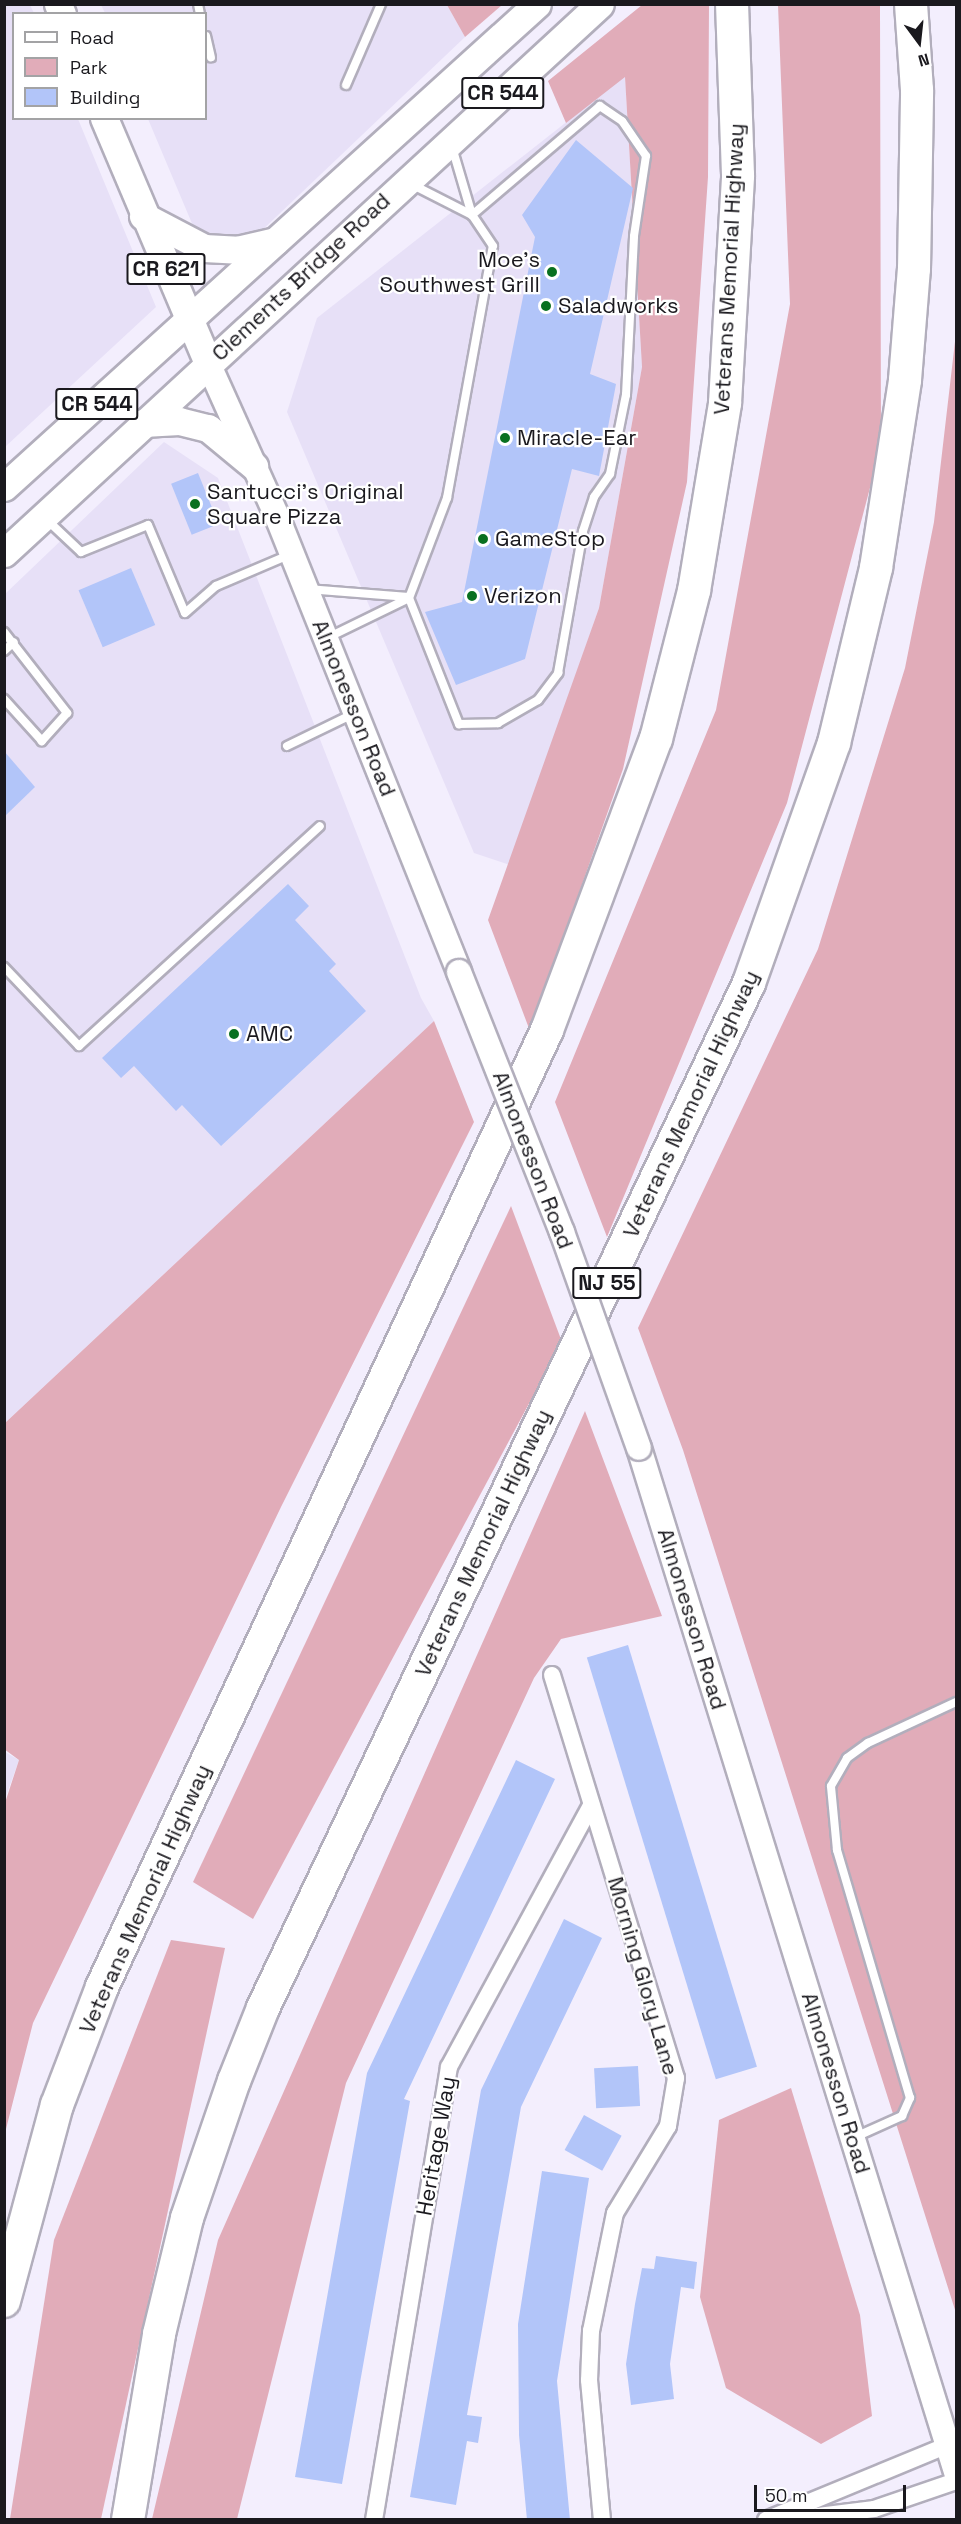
<!DOCTYPE html>
<style>
body{margin:0}
#map{position:relative;width:961px;height:2524px;overflow:hidden;background:#f3eefd;font-family:"Space Grotesk",sans-serif}
div>[style]{position:absolute}
.built>*{inset:0;background:#e7e0f7}
.green>*{inset:0;background:#e1acb9}
.building>*{inset:0;background:#b2c5f9;transform-origin:0 0}
.roads{filter:drop-shadow(2px 0 #b2aebc) drop-shadow(-2px 0 #b2aebc) drop-shadow(0 2px #b2aebc) drop-shadow(0 -2px #b2aebc)}
.lane>*{height:8px;margin:-4px;padding:0 4px;transform-origin:4px;border-radius:4px;background:#fff}
.street>*{height:16px;margin:-8px;padding:0 8px;transform-origin:8px;border-radius:8px;background:#fff}
.secondary>*{height:24px;margin:-12px;padding:0 12px;transform-origin:12px;border-radius:12px;background:#fff}
.primary>*{height:27px;margin:-13.5px;padding:0 13.5px;transform-origin:13.5px;border-radius:13.5px;background:#fff}
.highway>*{height:32px;margin:-16px;padding:0 16px;transform-origin:16px;border-radius:16px;background:#fff}
.bridges{filter:drop-shadow(2px 0 #b2aebc) drop-shadow(-2px 0 #b2aebc) drop-shadow(0 2px #b2aebc) drop-shadow(0 -2px #b2aebc)}
.secondary-bridge>*{height:24px;margin:-12px;padding:0 12px;transform-origin:12px;border-radius:12px;background:#fff}
.dots>*{width:16px;height:16px;translate:-50% -50%;box-sizing:border-box;border:3px solid #fff;border-radius:50%}
span{translate:-50% -50%;white-space:nowrap;text-align:center;line-height:1.15;-webkit-text-stroke:4.5px #fff;paint-order:stroke}
.shield-label span{padding:2px 4px;background:#fff;border:2px solid;border-radius:4px;-webkit-text-stroke-width:0}
.shield-label{font-size:21px;color:#1a191e;font-weight:700}
.poi-label{font-size:22px;color:#1a191e}
.right{translate:-100% -50%;text-align:right}
.left{translate:0 -50%;text-align:left}
.street-label{font-size:22px;color:#1a191e}
.frame{position:absolute;inset:0;border:6px solid #1a191e;pointer-events:none}
.legend{position:absolute;left:12px;top:12px;width:195px;height:108px;box-sizing:border-box;background:#fff;border:2px solid #a3a3a5;margin:0;padding:8px 10px;list-style:none;font-size:18px;color:#1a191e}
.legend li{display:flex;align-items:center;gap:12px;height:30px}
.legend b{width:30px;border:2px solid #a3a3a5}
.north{position:absolute;left:889px;top:12px;width:60px;height:60px;-webkit-text-stroke:4px #fff;paint-order:stroke;rotate:165deg;font-size:16px;font-weight:700;line-height:24px;text-align:center;color:#1a191e}
.north::after{content:'';display:block;margin:auto;width:21px;height:27px;background:#1a191e;clip-path:polygon(50% 0,100% 100%,50% 72%,0 100%)}
.scale{position:absolute;left:754px;top:2485px;width:152px;height:27px;box-sizing:border-box;border:3px solid #1a191e;border-top:0;padding-left:8px;font-size:18px;line-height:21px;white-space:nowrap;color:#1a191e;-webkit-text-stroke:4px #fff;paint-order:stroke}
</style>
<div id="map">
<div class="built">
<div style="clip-path:polygon(5px 4px,30px 5px,34px 13px,14px 14px,14px 118px,78px 119px,156px 307px,5px 447px)"></div>
<div style="clip-path:polygon(101px 5px,447px 5px,465px 37px,256px 236px,226px 243px,196px 233px,148px 119px,206px 118px,206px 14px,105px 13px)"></div>
<div style="clip-path:polygon(625px 76px,642px 367px,599px 608px,510px 865px,474px 853px,287px 412px,317px 318px)"></div>
<div style="clip-path:polygon(164px 442px,218px 478px,421px 998px,434px 1021px,5px 1423px,5px 594px)"></div>
<div style="clip-path:polygon(5px 1752px,19px 1760px,5px 1799px)"></div>
</div>
<div class="green">
<div style="clip-path:polygon(447px 5px,502px 5px,465px 37px)"></div>
<div style="clip-path:polygon(642px 5px,709px 5px,708px 177px,687px 482px,623px 769px,530px 1031px,488px 920px,599px 608px,642px 367px,625px 77px,566px 123px,548px 81px)"></div>
<div style="clip-path:polygon(778px 5px,880px 5px,881px 446px,787px 803px,607px 1237px,555px 1102px,716px 710px,790px 304px)"></div>
<div style="clip-path:polygon(956px 333px,956px 2313px,683px 1450px,638px 1328px,818px 949px,905px 668px,934px 522px)"></div>
<div style="clip-path:polygon(434px 1021px,474px 1122px,281px 1507px,33px 2023px,5px 2133px,4px 1806px,19px 1760px,4px 1749px,5px 1423px)"></div>
<div style="clip-path:polygon(511px 1206px,562px 1342px,253px 1919px,193px 1882px)"></div>
<div style="clip-path:polygon(585px 1411px,662px 1616px,561px 1639px,534px 1678px,346px 2083px,237px 2519px,152px 2519px,218px 2240px)"></div>
<div style="clip-path:polygon(171px 1940px,225px 1948px,101px 2519px,10px 2519px,54px 2240px)"></div>
<div style="clip-path:polygon(791px 2088px,860px 2315px,872px 2416px,821px 2444px,726px 2388px,700px 2297px,719px 2120px)"></div>
</div>
<div class="building">
<div style="clip-path:polygon(576px 140px,633px 188px,590px 374px,616px 384px,599px 476px,572px 469px,525px 659px,456px 685px,425px 612px,462px 602px,535px 237px,522px 215px)"></div>
<div style="left:198px;top:473px;width:55px;height:29px;rotate:68deg"></div>
<div style="left:131px;top:568px;width:62px;height:57px;rotate:67deg"></div>
<div style="clip-path:polygon(4px 751px,35px 787px,4px 817px)"></div>
<div style="clip-path:polygon(288px 884px,309px 906px,295px 920px,336px 964px,329px 971px,366px 1011px,221px 1146px,182px 1105px,176px 1111px,134px 1066px,121px 1078px,102px 1058px)"></div>
<div style="left:628px;top:1645px;width:441px;height:43px;rotate:73deg"></div>
<div style="clip-path:polygon(516px 1760px,555px 1779px,404px 2099px,410px 2101px,342px 2484px,295px 2477px,367px 2073px)"></div>
<div style="clip-path:polygon(564px 1919px,602px 1938px,521px 2107px,467px 2415px,482px 2417px,478px 2443px,467px 2441px,456px 2505px,410px 2497px,481px 2090px)"></div>
<div style="left:638px;top:2066px;width:40px;height:44px;rotate:87deg"></div>
<div style="left:584px;top:2115px;width:43px;height:40px;rotate:29deg"></div>
<div style="clip-path:polygon(542px 2171px,589px 2178px,557px 2381px,570px 2520px,527px 2520px,519px 2435px,518px 2324px)"></div>
<div style="clip-path:polygon(656px 2256px,697px 2262px,694px 2289px,681px 2287px,670px 2364px,674px 2399px,631px 2405px,626px 2364px,635px 2304px,642px 2268px,654px 2269px)"></div>
</div>
<div class="roads">
<div class="lane">
<div style="left:198px;top:4px;width:10px;rotate:79deg"></div>
<div style="left:206px;top:36px;width:22px;rotate:77deg"></div>
<div style="left:346px;top:85px;width:88px;rotate:-66.6deg"></div>
<div style="left:411px;top:184px;width:68px;rotate:26.9deg"></div>
<div style="left:46px;top:519px;width:48px;rotate:43.3deg"></div>
<div style="left:81px;top:552px;width:72px;rotate:-21.9deg"></div>
<div style="left:148px;top:525px;width:95px;rotate:67.2deg"></div>
<div style="left:185px;top:613px;width:41px;rotate:-41.1deg"></div>
<div style="left:216px;top:586px;width:82px;rotate:-23.1deg"></div>
<div style="left:308px;top:589px;width:100px;rotate:4.6deg"></div>
<div style="left:409px;top:598px;width:136px;rotate:68.4deg"></div>
<div style="left:459px;top:724px;width:39px;rotate:-1deg"></div>
<div style="left:498px;top:723px;width:46px;rotate:-29.9deg"></div>
<div style="left:538px;top:700px;width:34px;rotate:-53deg"></div>
<div style="left:558px;top:673px;width:144px;rotate:-80deg"></div>
<div style="left:583px;top:531px;width:36px;rotate:-72deg"></div>
<div style="left:594px;top:497px;width:28px;rotate:-55deg"></div>
<div style="left:610px;top:474px;width:81px;rotate:-78.6deg"></div>
<div style="left:626px;top:395px;width:159px;rotate:-87.1deg"></div>
<div style="left:634px;top:236px;width:81px;rotate:-81.5deg"></div>
<div style="left:646px;top:156px;width:42px;rotate:-124.4deg"></div>
<div style="left:622px;top:121px;width:27px;rotate:-146deg"></div>
<div style="left:600px;top:106px;width:168px;rotate:139.6deg"></div>
<div style="left:4px;top:632px;width:103px;rotate:52.1deg"></div>
<div style="left:67px;top:713px;width:38px;rotate:132deg"></div>
<div style="left:42px;top:741px;width:57px;rotate:-132.1deg"></div>
<div style="left:327px;top:638px;width:91px;rotate:-26deg"></div>
<div style="left:409px;top:598px;width:107px;rotate:-69.2deg"></div>
<div style="left:447px;top:498px;width:256px;rotate:-79.7deg"></div>
<div style="left:493px;top:246px;width:37px;rotate:-124deg"></div>
<div style="left:472px;top:215px;width:71px;rotate:-106.4deg"></div>
<div style="left:4px;top:651px;width:13px;rotate:-42deg"></div>
<div style="left:287px;top:746px;width:73px;rotate:-25.9deg"></div>
<div style="left:4px;top:967px;width:109px;rotate:46.5deg"></div>
<div style="left:79px;top:1046px;width:326px;rotate:-42.4deg"></div>
<div style="left:853px;top:2138px;width:54px;rotate:-24.2deg"></div>
<div style="left:902px;top:2116px;width:20px;rotate:-66deg"></div>
<div style="left:910px;top:2098px;width:259px;rotate:-106.4deg"></div>
<div style="left:837px;top:1850px;width:64px;rotate:-95.4deg"></div>
<div style="left:831px;top:1786px;width:32px;rotate:-60deg"></div>
<div style="left:847px;top:1758px;width:26px;rotate:-36deg"></div>
<div style="left:868px;top:1743px;width:97px;rotate:-25deg"></div>
</div>
<div class="street">
<div style="left:552px;top:1675px;width:422px;rotate:72.9deg"></div>
<div style="left:676px;top:2078px;width:49px;rotate:99.5deg"></div>
<div style="left:668px;top:2126px;width:102px;rotate:121.3deg"></div>
<div style="left:615px;top:2213px;width:120px;rotate:101.5deg"></div>
<div style="left:591px;top:2331px;width:49px;rotate:92.3deg"></div>
<div style="left:589px;top:2380px;width:141px;rotate:84.7deg"></div>
<div style="left:374px;top:2520px;width:459px;rotate:-80.6deg"></div>
<div style="left:449px;top:2067px;width:298px;rotate:-61.5deg"></div>
<div style="left:766px;top:2520px;width:197px;rotate:-22.4deg"></div>
<div style="left:786px;top:2520px;width:89px;rotate:-7.1deg"></div>
<div style="left:874px;top:2509px;width:87px;rotate:-18.9deg"></div>
</div>
<div class="secondary">
<div style="left:208px;top:363px;width:171px;rotate:65.8deg"></div>
<div style="left:278px;top:519px;width:488px;rotate:68.2deg"></div>
<div style="left:639px;top:1448px;width:1072px;rotate:72.8deg"></div>
</div>
<div class="primary">
<div style="left:58px;top:4px;width:11px;rotate:68deg"></div>
<div style="left:104px;top:118px;width:266px;rotate:67deg"></div>
<div style="left:143px;top:216px;width:69px;rotate:27.7deg"></div>
<div style="left:204px;top:248px;width:33px;rotate:3deg"></div>
<div style="left:237px;top:250px;width:39px;rotate:-13deg"></div>
<div style="left:143px;top:423px;width:36px;rotate:-3deg"></div>
<div style="left:179px;top:421px;width:30px;rotate:14deg"></div>
<div style="left:208px;top:428px;width:60px;rotate:39.6deg"></div>
<div style="left:4px;top:487px;width:719px;rotate:-42.18deg"></div>
<div style="left:4px;top:553px;width:810px;rotate:-42.65deg"></div>
</div>
<div class="highway">
<div style="left:4px;top:2301px;width:203px;rotate:-74.9deg"></div>
<div style="left:57px;top:2105px;width:126px;rotate:-69.1deg"></div>
<div style="left:102px;top:1987px;width:1055px;rotate:-65.06deg"></div>
<div style="left:547px;top:1030px;width:311px;rotate:-69.5deg"></div>
<div style="left:656px;top:739px;width:153px;rotate:-75.6deg"></div>
<div style="left:694px;top:591px;width:191px;rotate:-80.6deg"></div>
<div style="left:725px;top:403px;width:228px;rotate:-86.7deg"></div>
<div style="left:738px;top:175px;width:171px;rotate:-92deg"></div>
<div style="left:128px;top:2520px;width:189px;rotate:-80.5deg"></div>
<div style="left:159px;top:2334px;width:119px;rotate:-76.4deg"></div>
<div style="left:187px;top:2218px;width:145px;rotate:-71.1deg"></div>
<div style="left:234px;top:2081px;width:79px;rotate:-68.3deg"></div>
<div style="left:263px;top:2008px;width:1134px;rotate:-64.63deg"></div>
<div style="left:749px;top:983px;width:255px;rotate:-70.5deg"></div>
<div style="left:834px;top:743px;width:180px;rotate:-76.5deg"></div>
<div style="left:876px;top:568px;width:190px;rotate:-81.2deg"></div>
<div style="left:905px;top:380px;width:111px;rotate:-85.4deg"></div>
<div style="left:914px;top:269px;width:179px;rotate:-89deg"></div>
<div style="left:917px;top:90px;width:86px;rotate:-94deg"></div>
</div>
</div>
<div class="bridges">
<div class="secondary-bridge">
<div style="left:459px;top:972px;width:280px;rotate:68.4deg"></div>
<div style="left:562px;top:1232px;width:229px;rotate:70.4deg"></div>
</div>
</div>
<div class="dots">
<div style="left:552px;top:272px;background:#097020"></div>
<div style="left:546px;top:306px;background:#097020"></div>
<div style="left:505px;top:438px;background:#097020"></div>
<div style="left:195px;top:504px;background:#097020"></div>
<div style="left:483px;top:539px;background:#097020"></div>
<div style="left:472px;top:596px;background:#097020"></div>
<div style="left:234px;top:1034px;background:#097020"></div>
</div>
<div class="shield-label">
<span style="left:503px;top:93px">CR 544</span>
<span style="left:166px;top:269px">CR 621</span>
<span style="left:97px;top:404px">CR 544</span>
<span style="left:607px;top:1283px">NJ 55</span>
</div>
<div class="poi-label">
<span class="right" style="left:540px;top:272px">Moe's<br>Southwest Grill</span>
<span class="left" style="left:558px;top:306px">Saladworks</span>
<span class="left" style="left:517px;top:438px">Miracle-Ear</span>
<span class="left" style="left:207px;top:504px">Santucci's Original<br>Square Pizza</span>
<span class="left" style="left:495px;top:539px">GameStop</span>
<span class="left" style="left:484px;top:596px">Verizon</span>
<span class="left" style="left:246px;top:1034px">AMC</span>
</div>
<div class="street-label">
<span style="left:729px;top:269px;rotate:-87deg">Veterans Memorial Highway</span>
<span style="left:301px;top:277px;rotate:-43deg">Clements Bridge Road</span>
<span style="left:354px;top:708px;rotate:68deg">Almonesson Road</span>
<span style="left:691px;top:1104px;rotate:-65deg">Veterans Memorial Highway</span>
<span style="left:533px;top:1160px;rotate:69deg">Almonesson Road</span>
<span style="left:483px;top:1543px;rotate:-65deg">Veterans Memorial Highway</span>
<span style="left:692px;top:1619px;rotate:73deg">Almonesson Road</span>
<span style="left:145px;top:1899px;rotate:-66deg">Veterans Memorial Highway</span>
<span style="left:643px;top:1976px;rotate:74deg">Morning Glory Lane</span>
<span style="left:836px;top:2083px;rotate:73deg">Almonesson Road</span>
<span style="left:436px;top:2146px;rotate:-80deg">Heritage Way</span>
</div>
<div class="frame"></div>
<ul class="legend">
<li><b style="height:8px;background:#fff"></b>Road</li>
<li><b style="height:16px;background:#e1acb9"></b>Park</li>
<li><b style="height:16px;background:#b2c5f9"></b>Building</li>
</ul>
<div class="north">N</div>
<div class="scale">50 m</div>
</div>
